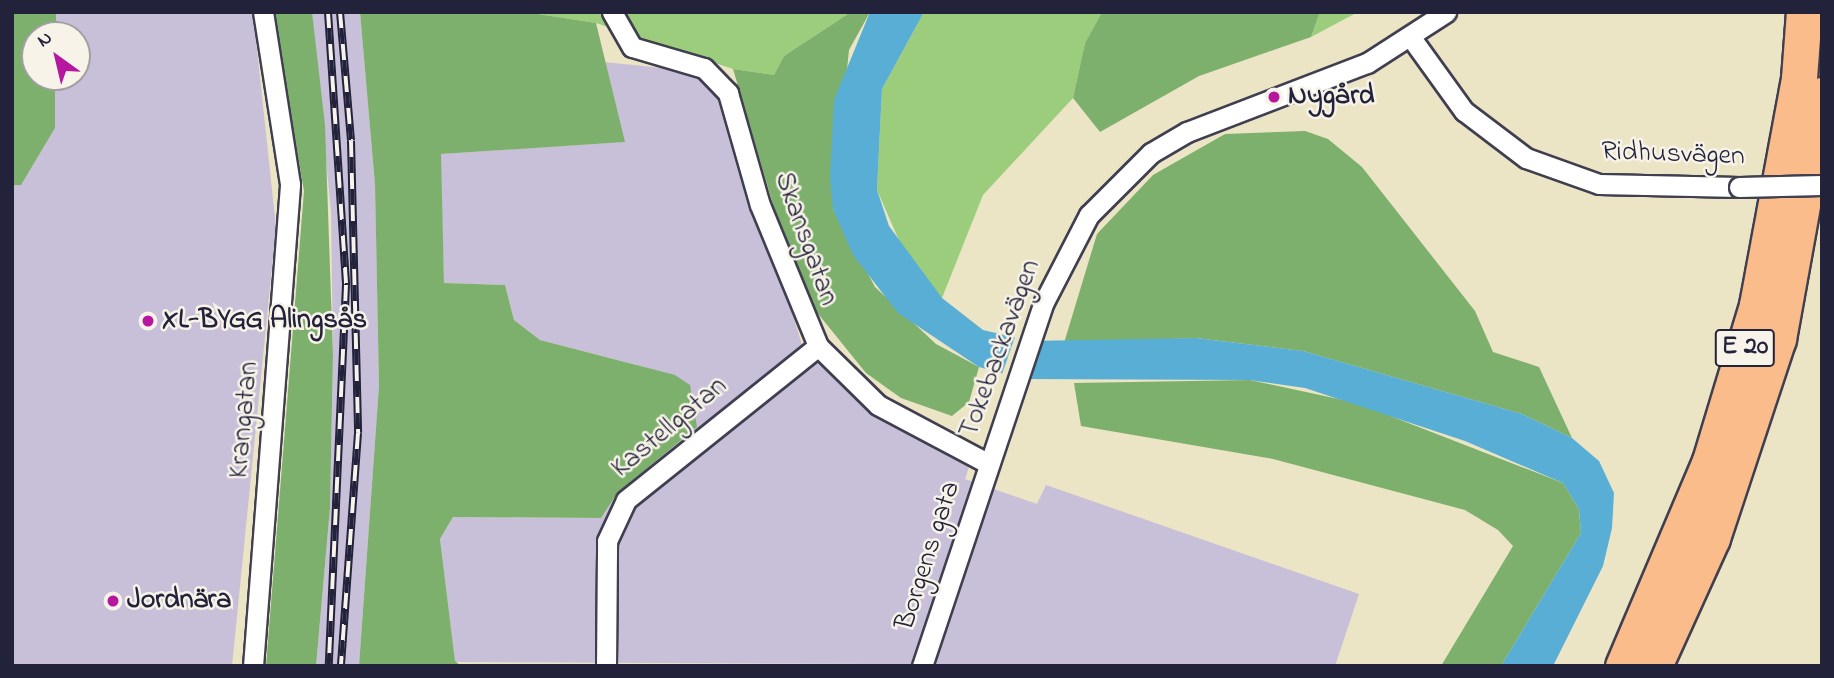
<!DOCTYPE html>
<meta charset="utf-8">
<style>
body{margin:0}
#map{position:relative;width:1834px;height:678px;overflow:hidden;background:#ebe4c5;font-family:"Indie Flower",sans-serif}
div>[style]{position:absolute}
.industrial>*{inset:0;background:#c8bfd8}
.green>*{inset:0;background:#9ccd7c}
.forest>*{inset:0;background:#7db06c}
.water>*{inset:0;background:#58aed4}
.pier>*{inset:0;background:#ebe4c5}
.roads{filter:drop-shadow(2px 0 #403f50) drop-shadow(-2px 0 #403f50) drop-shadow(0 2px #403f50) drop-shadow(0 -2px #403f50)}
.minor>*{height:19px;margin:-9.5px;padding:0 9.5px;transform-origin:9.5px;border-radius:9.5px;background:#fff}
.motorway>*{height:35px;margin:-17.5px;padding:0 17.5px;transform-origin:17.5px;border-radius:17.5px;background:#f9bc8a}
.rail>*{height:8px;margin-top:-4px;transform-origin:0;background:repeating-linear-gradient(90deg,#f7f3e8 0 16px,#22223b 0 32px);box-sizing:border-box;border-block:2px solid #22223b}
.bridges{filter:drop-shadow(2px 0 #403f50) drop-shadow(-2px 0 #403f50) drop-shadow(0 2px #403f50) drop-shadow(0 -2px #403f50)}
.minor-bridge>*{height:19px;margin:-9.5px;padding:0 9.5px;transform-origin:9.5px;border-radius:9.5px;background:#fff}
.dots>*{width:19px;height:19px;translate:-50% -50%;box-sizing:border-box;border:4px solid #f7f3e8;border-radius:50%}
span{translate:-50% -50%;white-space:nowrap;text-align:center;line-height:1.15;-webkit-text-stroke:5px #f7f3e8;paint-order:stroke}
.shield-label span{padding:2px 5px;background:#f7f3e8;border:2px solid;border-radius:5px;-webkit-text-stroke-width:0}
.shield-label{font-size:26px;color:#22223b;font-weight:700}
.poi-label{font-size:28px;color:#22223b;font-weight:700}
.left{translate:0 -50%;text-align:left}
.street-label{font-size:28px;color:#22223b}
.frame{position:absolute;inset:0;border:14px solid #22223b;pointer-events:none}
.north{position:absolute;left:21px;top:21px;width:70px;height:70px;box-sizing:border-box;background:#f7f3e8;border:2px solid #a29fa3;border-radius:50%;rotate:326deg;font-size:19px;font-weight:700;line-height:28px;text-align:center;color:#22223b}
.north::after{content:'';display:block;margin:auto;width:24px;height:32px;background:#b5179e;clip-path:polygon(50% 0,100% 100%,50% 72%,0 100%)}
</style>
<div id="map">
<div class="industrial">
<div style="clip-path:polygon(56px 12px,253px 12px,276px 227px,232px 666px,12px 666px,12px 185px,21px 184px,55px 128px,55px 77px,77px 77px,77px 35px,56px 35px)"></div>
<div style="clip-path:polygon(312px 12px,360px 12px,375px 185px,379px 386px,359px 666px,316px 666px,330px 508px,333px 355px,331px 212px)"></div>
<div style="clip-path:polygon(604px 62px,692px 71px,722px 89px,803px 348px,879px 414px,969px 467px,965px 479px,1037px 504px,1046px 485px,1359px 594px,1335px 666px,455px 662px,440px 539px,453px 517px,601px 518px,618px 492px,697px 427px,637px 365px,540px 340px,514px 320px,505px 285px,444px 283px,440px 154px,624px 142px)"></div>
</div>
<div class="green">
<div style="clip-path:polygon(525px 12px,851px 12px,784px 56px,774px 75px,733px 69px,596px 23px)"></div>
<div style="clip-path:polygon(924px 12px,1102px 12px,1085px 43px,1073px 98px,983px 195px,942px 298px,905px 254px,877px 190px,882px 89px)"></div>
<div style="clip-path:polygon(1320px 12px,1358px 12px,1311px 37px)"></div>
</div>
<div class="forest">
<div style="clip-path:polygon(12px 12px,56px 12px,56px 35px,35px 35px,35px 77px,55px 77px,55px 128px,21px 185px,12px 185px)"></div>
<div style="clip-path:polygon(273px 12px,312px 12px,325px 125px,333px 355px,330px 508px,316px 666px,266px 666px,304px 191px)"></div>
<div style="clip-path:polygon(360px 12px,525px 12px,596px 23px,625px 142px,441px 154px,444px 283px,505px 285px,514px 320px,540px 340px,675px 375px,690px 385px,697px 427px,618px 492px,601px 518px,453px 517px,440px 539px,455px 661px,461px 666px,359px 666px,379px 386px,375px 185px)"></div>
<div style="clip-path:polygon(851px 12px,870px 12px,849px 50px,833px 209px,875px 287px,936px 344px,979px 367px,969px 402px,952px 416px,901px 398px,866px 373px,798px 289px,733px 69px,774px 75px,784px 56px)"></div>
<div style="clip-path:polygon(1102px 12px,1320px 12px,1311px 37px,1199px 76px,1100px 132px,1073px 98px,1085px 43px)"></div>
<div style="clip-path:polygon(1305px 131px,1328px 139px,1362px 167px,1475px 311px,1493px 352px,1539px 367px,1572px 438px,1522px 414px,1303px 351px,1196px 338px,1064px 343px,1097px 234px,1153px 175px,1225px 134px)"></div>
<div style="clip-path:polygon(1250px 380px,1357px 403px,1563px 483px,1579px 509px,1581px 533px,1501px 666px,1441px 666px,1513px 546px,1498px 530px,1465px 510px,1273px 459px,1081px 426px,1074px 383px)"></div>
</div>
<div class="water">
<div style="clip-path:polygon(870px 12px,924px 12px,882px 89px,877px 190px,889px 226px,942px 298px,983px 330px,1029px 341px,1196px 338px,1303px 351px,1522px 414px,1572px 438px,1599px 461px,1614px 493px,1612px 528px,1603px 566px,1553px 666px,1501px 666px,1581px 533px,1579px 509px,1563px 483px,1465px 441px,1305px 388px,1250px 380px,1023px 379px,979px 367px,898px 313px,853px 255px,833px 209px,830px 177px,834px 100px)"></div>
</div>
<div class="pier">
<div style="clip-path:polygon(1016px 334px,1030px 338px,1022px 383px,1001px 377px)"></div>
</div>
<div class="roads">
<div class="minor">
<div style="left:612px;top:12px;width:40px;rotate:60.3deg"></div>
<div style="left:632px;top:47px;width:75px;rotate:16.3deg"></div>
<div style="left:704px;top:68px;width:35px;rotate:46deg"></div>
<div style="left:728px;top:93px;width:116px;rotate:74.1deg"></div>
<div style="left:760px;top:205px;width:152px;rotate:67.6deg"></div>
<div style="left:818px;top:346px;width:84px;rotate:44.5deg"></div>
<div style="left:878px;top:405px;width:126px;rotate:28deg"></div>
<div style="left:1412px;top:39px;width:89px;rotate:54.2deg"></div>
<div style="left:1464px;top:111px;width:78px;rotate:37.2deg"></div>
<div style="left:1526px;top:158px;width:77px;rotate:19.6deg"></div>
<div style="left:1599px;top:184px;width:140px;rotate:1.2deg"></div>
<div style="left:253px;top:666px;width:483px;rotate:-85.6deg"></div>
<div style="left:290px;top:184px;width:174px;rotate:-98.9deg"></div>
<div style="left:606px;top:666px;width:125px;rotate:-89.5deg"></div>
<div style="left:607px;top:541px;width:45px;rotate:-65.1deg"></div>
<div style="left:626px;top:500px;width:246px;rotate:-38.7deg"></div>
<div style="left:922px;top:666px;width:384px;rotate:-71.5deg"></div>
<div style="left:1044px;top:302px;width:98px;rotate:-62.7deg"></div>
<div style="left:1089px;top:215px;width:88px;rotate:-45deg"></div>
<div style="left:1151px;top:153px;width:42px;rotate:-30.3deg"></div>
<div style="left:1187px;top:132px;width:193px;rotate:-21deg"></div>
<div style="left:1367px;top:63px;width:94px;rotate:-32.8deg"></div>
</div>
<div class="motorway">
<div style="left:1623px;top:666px;width:223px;rotate:-67deg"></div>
<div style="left:1710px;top:461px;width:163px;rotate:-73.2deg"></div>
<div style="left:1757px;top:305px;width:231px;rotate:-79.5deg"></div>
<div style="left:1799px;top:78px;width:66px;rotate:-85.7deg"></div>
<div style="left:1654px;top:666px;width:141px;rotate:-65.6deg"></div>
<div style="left:1712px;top:538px;width:210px;rotate:-71.7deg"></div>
<div style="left:1778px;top:339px;width:248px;rotate:-79.8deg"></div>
</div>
</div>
<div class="rail">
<div style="left:328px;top:12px;width:274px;rotate:86.2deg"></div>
<div style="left:346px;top:285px;width:381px;rotate:92.6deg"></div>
<div style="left:340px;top:12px;width:129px;rotate:85.1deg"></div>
<div style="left:351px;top:141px;width:292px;rotate:88.6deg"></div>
<div style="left:358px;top:433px;width:234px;rotate:94.2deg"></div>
</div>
<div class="bridges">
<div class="minor-bridge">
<div style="left:1739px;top:187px;width:83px;rotate:-1.4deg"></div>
</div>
</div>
<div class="dots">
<div style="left:1274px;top:97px;background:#b5179e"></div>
<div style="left:148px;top:321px;background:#b5179e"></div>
<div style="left:113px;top:601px;background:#b5179e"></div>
</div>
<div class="shield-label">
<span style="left:1745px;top:348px">E 20</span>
</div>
<div class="poi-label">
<span class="left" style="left:1288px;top:97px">Nygård</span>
<span class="left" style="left:162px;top:321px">XL-BYGG Alingsås</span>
<span class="left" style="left:127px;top:601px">Jordnära</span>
</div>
<div class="street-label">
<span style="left:1673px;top:155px;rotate:2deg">Ridhusvägen</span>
<span style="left:805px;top:239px;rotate:70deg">Skansgatan</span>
<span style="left:1001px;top:349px;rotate:-70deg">Tokebackavägen</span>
<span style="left:245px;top:420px;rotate:-85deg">Krangatan</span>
<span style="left:670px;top:428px;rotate:-40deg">Kastellgatan</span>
<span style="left:929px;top:556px;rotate:-72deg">Borgens gata</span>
</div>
<div class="frame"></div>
<div class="north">N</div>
</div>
